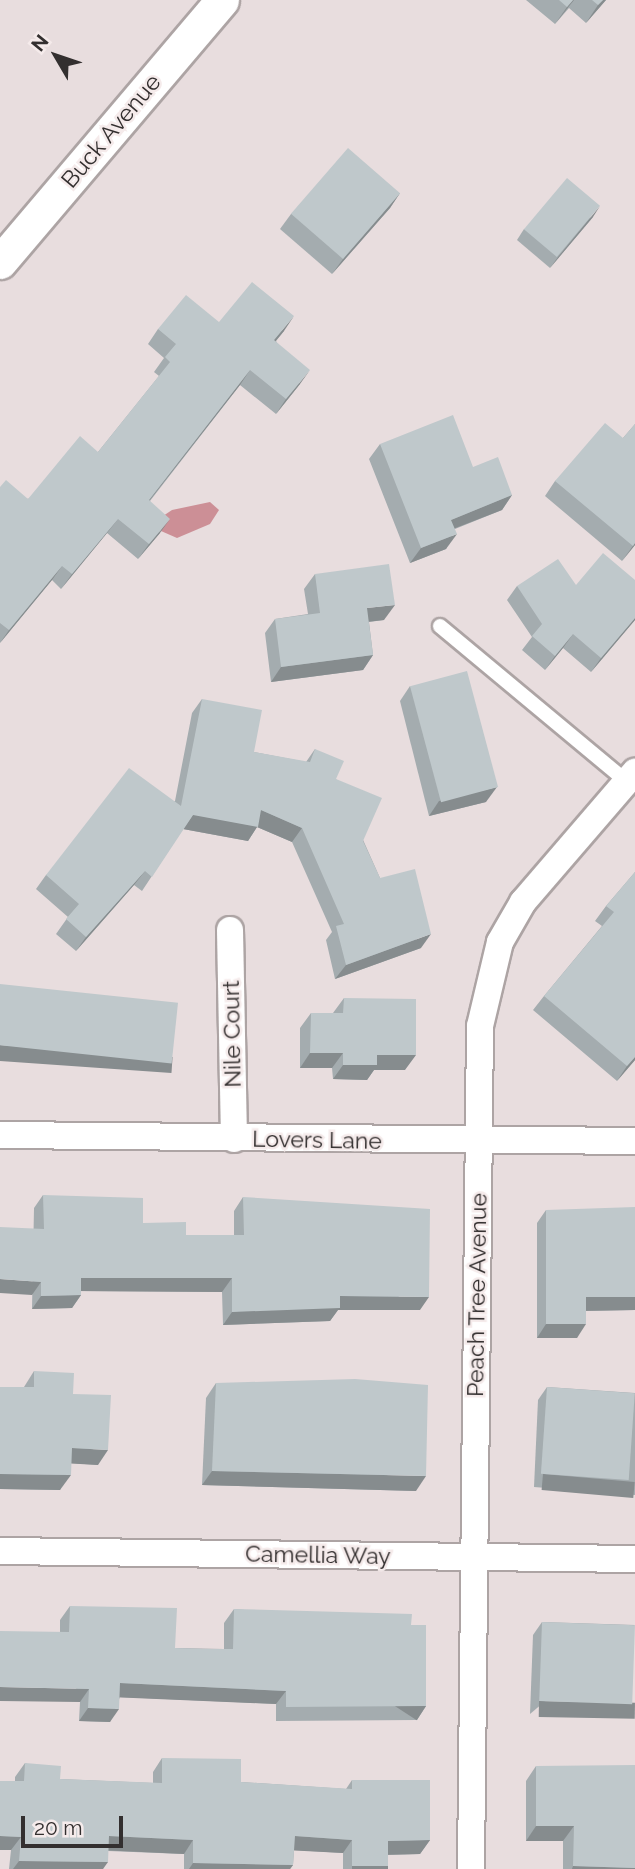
<!DOCTYPE html>
<style>
body{margin:0}
#map{position:relative;width:635px;height:1869px;overflow:hidden;background:#e8ddde;font-family:Raleway,sans-serif}
div>[style]{position:absolute}
.water>*{inset:0;background:#cc8f96}
.roads{filter:drop-shadow(2px 0 #ada4a4) drop-shadow(-2px 0 #ada4a4) drop-shadow(0 2px #ada4a4) drop-shadow(0 -2px #ada4a4)}
.service>*{height:14px;margin:-7px;padding:0 7px;transform-origin:7px;border-radius:7px;background:#fff}
.minor>*{height:26px;margin:-13px;padding:0 13px;transform-origin:13px;border-radius:13px;background:#fff}
.tertiary>*{height:33px;margin:-16.5px;padding:0 16.5px;transform-origin:16.5px;border-radius:16.5px;background:#fff}
.wall>*{inset:0;background:#a4acaf}
.shaded-wall>*{inset:0;background:#868c8e;transform-origin:0 0}
.building>*{inset:0;background:#bfc8cb;transform-origin:0 0}
span{translate:-50% -50%;white-space:nowrap;text-align:center;line-height:1.15;-webkit-text-stroke:5px #f5ebeb;paint-order:stroke}
.street-label{font-size:23px;color:#332f2f}
.north{position:absolute;left:21px;top:21px;width:70px;height:70px;-webkit-text-stroke:5px #f5ebeb;paint-order:stroke;rotate:309deg;font-size:19px;font-weight:700;line-height:28px;text-align:center;color:#332f2f}
.north::after{content:'';display:block;margin:auto;width:24px;height:32px;background:#332f2f;clip-path:polygon(50% 0,100% 100%,50% 72%,0 100%)}
.scale{position:absolute;left:21px;top:1816px;width:102px;height:32px;box-sizing:border-box;border:4px solid #332f2f;border-top:0;padding-left:9px;font-size:21px;line-height:24px;white-space:nowrap;color:#332f2f;-webkit-text-stroke:5px #f5ebeb;paint-order:stroke}
</style>
<div id="map">
<div class="water">
<div style="clip-path:polygon(210px 502px,219px 510px,210px 524px,177px 538px,161px 531px,163px 516px,172px 510px)"></div>
</div>
<div class="roads">
<div class="service">
<div style="left:440px;top:626px;width:244px;rotate:39.8deg"></div>
</div>
<div class="minor">
<div style="left:230px;top:930px;width:209px;rotate:88.9deg"></div>
<div style="left:0;top:1135px;width:635px;rotate:0.54deg"></div>
<div style="left:0;top:1551px;width:635px;rotate:0.72deg"></div>
<div style="left:471px;top:1869px;width:843px;rotate:-89.39deg"></div>
<div style="left:480px;top:1026px;width:86px;rotate:-76.6deg"></div>
<div style="left:500px;top:942px;width:46px;rotate:-60.1deg"></div>
<div style="left:523px;top:902px;width:172px;rotate:-49.3deg"></div>
</div>
<div class="tertiary">
<div style="left:0;top:262px;width:343px;rotate:-49.7deg"></div>
</div>
</div>
<div class="wall">
<div style="clip-path:polygon(526px 0,606px 0,586px 23px,569px 8px,555px 24px)"></div>
<div style="clip-path:polygon(400px 193px,390px 208px,332px 274px,280px 229px,291px 214px)"></div>
<div style="clip-path:polygon(593px 217px,550px 268px,517px 240px,524px 229px)"></div>
<div style="clip-path:polygon(219px 322px,284px 331px,276px 341px,300px 384px,276px 414px,240px 385px,150px 501px,160px 533px,138px 559px,107px 533px,61px 589px,52px 580px,0 643px,0 487px,28px 499px,98px 452px,159px 376px,154px 372px,164px 358px,148px 344px,158px 329px)"></div>
<div style="clip-path:polygon(635px 424px,635px 545px,622px 561px,545px 496px,555px 481px,623px 438px)"></div>
<div style="clip-path:polygon(380px 444px,512px 495px,502px 510px,455px 529px,446px 549px,410px 563px,369px 459px)"></div>
<div style="clip-path:polygon(315px 574px,384px 620px,369px 622px,373px 655px,363px 670px,271px 682px,265px 633px,275px 619px,308px 614px,304px 589px)"></div>
<div style="clip-path:polygon(635px 580px,635px 620px,591px 672px,563px 648px,545px 670px,522px 650px,532px 637px,507px 600px,517px 586px,576px 585px)"></div>
<div style="clip-path:polygon(410px 686px,486px 802px,429px 816px,400px 701px)"></div>
<div style="clip-path:polygon(202px 699px,254px 752px,306px 762px,315px 749px,336px 779px,380px 878px,421px 948px,335px 979px,326px 940px,332px 932px,292px 842px,257px 827px,248px 841px,183px 829px,142px 891px,134px 885px,76px 951px,56px 934px,68px 917px,36px 889px,46px 875px,175px 801px,192px 713px)"></div>
<div style="clip-path:polygon(635px 872px,635px 1060px,617px 1081px,533px 1010px,544px 996px,602px 926px,595px 921px,606px 906px)"></div>
<div style="clip-path:polygon(344px 998px,405px 1070px,374px 1070px,367px 1080px,333px 1079px,332px 1068px,300px 1068px,300px 1028px,311px 1013px,333px 1013px)"></div>
<div style="clip-path:polygon(43px 1195px,186px 1235px,234px 1235px,234px 1211px,243px 1197px,420px 1310px,338px 1310px,330px 1321px,223px 1325px,222px 1292px,81px 1291px,81px 1295px,72px 1308px,32px 1309px,34px 1208px)"></div>
<div style="clip-path:polygon(546px 1210px,635px 1310px,586px 1311px,577px 1338px,537px 1338px,537px 1223px)"></div>
<div style="clip-path:polygon(34px 1371px,73px 1394px,98px 1465px,71px 1463px,60px 1490px,0 1489px,0 1387px,24px 1387px)"></div>
<div style="clip-path:polygon(216px 1383px,416px 1491px,202px 1485px,206px 1398px)"></div>
<div style="clip-path:polygon(547px 1387px,635px 1393px,635px 1495px,534px 1487px,538px 1400px)"></div>
<div style="clip-path:polygon(70px 1606px,175px 1648px,224px 1649px,224px 1623px,234px 1609px,411px 1625px,426px 1706px,417px 1720px,276px 1721px,276px 1704px,120px 1697px,110px 1722px,79px 1721px,80px 1702px,60px 1632px,60px 1620px)"></div>
<div style="clip-path:polygon(542px 1622px,635px 1625px,530px 1714px,533px 1635px)"></div>
<div style="clip-path:polygon(162px 1758px,241px 1782px,346px 1789px,352px 1780px,430px 1840px,420px 1854px,388px 1855px,388px 1866px,386px 1869px,343px 1869px,343px 1853px,294px 1850px,293px 1865px,290px 1869px,184px 1869px,184px 1854px,108px 1851px,103px 1869px,9px 1869px,11px 1850px,0 1850px,0 1781px,15px 1781px,15px 1777px,25px 1763px,60px 1779px,153px 1783px,153px 1772px)"></div>
<div style="clip-path:polygon(536px 1766px,635px 1869px,563px 1869px,563px 1841px,526px 1841px,526px 1781px)"></div>
</div>
<div class="shaded-wall">
<div style="clip-path:polygon(573px 0,574px 0,555px 24px,567px 7px)"></div>
<div style="clip-path:polygon(603px 0,606px 0,586px 23px,598px 5px)"></div>
<div style="clip-path:polygon(400px 193px,390px 208px,332px 274px,343px 259px)"></div>
<div style="clip-path:polygon(600px 206px,593px 217px,550px 268px,558px 257px)"></div>
<div style="clip-path:polygon(294px 316px,284px 331px,264px 355px,274px 340px)"></div>
<div style="clip-path:polygon(250px 370px,240px 385px,138px 515px,149px 500px)"></div>
<div style="clip-path:polygon(310px 370px,300px 384px,276px 414px,286px 399px)"></div>
<div style="clip-path:polygon(512px 495px,502px 510px,440px 534px,451px 520px)"></div>
<div style="clip-path:polygon(118px 519px,107px 533px,61px 589px,72px 574px)"></div>
<div style="clip-path:polygon(170px 519px,160px 533px,138px 559px,149px 544px)"></div>
<div style="clip-path:polygon(457px 534px,446px 549px,410px 563px,421px 548px)"></div>
<div style="clip-path:polygon(635px 543px,635px 545px,622px 561px)"></div>
<div style="clip-path:polygon(62px 566px,52px 580px,0 643px,9px 630px)"></div>
<div style="clip-path:polygon(395px 605px,384px 620px,357px 623px,367px 608px)"></div>
<div style="clip-path:polygon(635px 618px,635px 620px,591px 672px,601px 658px)"></div>
<div style="clip-path:polygon(573px 634px,563px 648px,545px 670px,555px 656px)"></div>
<div style="clip-path:polygon(373px 655px,363px 670px,271px 682px,281px 667px)"></div>
<div style="clip-path:polygon(497px 787px,486px 802px,429px 816px,439px 801px)"></div>
<div style="clip-path:polygon(261px 810px,302px 828px,292px 842px,257px 827px,248px 841px,183px 829px,193px 815px)"></div>
<div style="clip-path:polygon(145px 871px,134px 885px,76px 951px,86px 937px)"></div>
<div style="clip-path:polygon(431px 934px,421px 948px,335px 979px,346px 965px)"></div>
<div style="left:0;top:1045px;width:173px;height:16px;rotate:4deg"></div>
<div style="clip-path:polygon(310px 1053px,343px 1053px,332px 1068px,300px 1068px)"></div>
<div style="clip-path:polygon(377px 1055px,416px 1055px,405px 1070px,374px 1070px,367px 1080px,333px 1079px,343px 1065px)"></div>
<div style="clip-path:polygon(635px 1057px,635px 1060px,617px 1081px,627px 1066px)"></div>
<div style="clip-path:polygon(81px 1278px,232px 1278px,222px 1292px,72px 1291px)"></div>
<div style="clip-path:polygon(0 1279px,41px 1282px,32px 1295px,0 1293px)"></div>
<div style="clip-path:polygon(81px 1295px,72px 1308px,32px 1309px,41px 1296px)"></div>
<div style="clip-path:polygon(340px 1296px,429px 1297px,420px 1310px,338px 1310px,330px 1321px,223px 1325px,232px 1312px)"></div>
<div style="clip-path:polygon(586px 1297px,635px 1297px,635px 1310px,577px 1311px)"></div>
<div style="clip-path:polygon(546px 1324px,586px 1324px,577px 1338px,537px 1338px)"></div>
<div style="clip-path:polygon(72px 1448px,108px 1450px,98px 1465px,62px 1463px)"></div>
<div style="clip-path:polygon(212px 1471px,426px 1476px,416px 1491px,202px 1485px)"></div>
<div style="clip-path:polygon(0 1474px,71px 1475px,60px 1490px,0 1489px)"></div>
<div style="left:543px;top:1474px;width:92px;height:16px;rotate:5deg"></div>
<div style="clip-path:polygon(120px 1683px,286px 1691px,276px 1704px,110px 1697px)"></div>
<div style="clip-path:polygon(0 1687px,89px 1689px,80px 1702px,0 1701px)"></div>
<div style="left:539px;top:1701px;width:96px;height:16px;rotate:1deg"></div>
<div style="left:426px;top:1706px;width:17px;height:140px;rotate:123deg"></div>
<div style="clip-path:polygon(88px 1708px,119px 1709px,110px 1722px,79px 1721px)"></div>
<div style="clip-path:polygon(536px 1826px,574px 1826px,563px 1841px,526px 1841px)"></div>
<div style="clip-path:polygon(0 1836px,21px 1837px,11px 1850px,0 1850px)"></div>
<div style="clip-path:polygon(109px 1836px,193px 1840px,184px 1854px,99px 1850px)"></div>
<div style="clip-path:polygon(295px 1836px,352px 1840px,343px 1853px,285px 1850px)"></div>
<div style="clip-path:polygon(430px 1840px,420px 1854px,378px 1855px,388px 1841px)"></div>
<div style="clip-path:polygon(19px 1861px,108px 1862px,103px 1869px,13px 1869px)"></div>
<div style="clip-path:polygon(193px 1863px,293px 1865px,290px 1869px,189px 1869px)"></div>
<div style="left:352px;top:1866px;width:36px;height:4px"></div>
<div style="clip-path:polygon(573px 1866px,635px 1868px,635px 1869px,572px 1869px)"></div>
</div>
<div class="building">
<div style="clip-path:polygon(559px 0,573px 0,567px 7px)"></div>
<div style="clip-path:polygon(592px 0,603px 0,598px 5px)"></div>
<div style="left:348px;top:148px;width:69px;height:87px;rotate:41deg"></div>
<div style="left:567px;top:178px;width:43px;height:67px;rotate:40deg"></div>
<div style="clip-path:polygon(252px 282px,294px 316px,274px 340px,310px 370px,286px 399px,250px 370px,149px 500px,170px 519px,149px 544px,118px 519px,72px 574px,62px 566px,9px 630px,0 623px,0 487px,6px 480px,28px 499px,80px 436px,98px 452px,170px 362px,165px 357px,176px 344px,158px 329px,186px 295px,219px 322px)"></div>
<div style="clip-path:polygon(453px 415px,473px 467px,498px 457px,512px 495px,451px 520px,457px 534px,421px 548px,380px 444px)"></div>
<div style="clip-path:polygon(605px 423px,623px 438px,635px 424px,635px 543px,633px 546px,555px 481px)"></div>
<div style="clip-path:polygon(603px 553px,635px 580px,635px 618px,601px 658px,573px 634px,555px 656px,532px 636px,542px 624px,517px 586px,558px 559px,576px 585px)"></div>
<div style="clip-path:polygon(389px 564px,395px 605px,367px 608px,373px 655px,281px 667px,275px 619px,320px 613px,315px 574px)"></div>
<div style="left:467px;top:671px;width:120px;height:59px;rotate:75deg"></div>
<div style="clip-path:polygon(202px 699px,262px 710px,254px 752px,310px 762px,315px 749px,344px 761px,336px 779px,382px 798px,363px 841px,380px 878px,415px 869px,431px 934px,346px 965px,336px 926px,344px 924px,302px 828px,261px 810px,258px 827px,193px 815px,152px 877px,145px 871px,86px 937px,66px 919px,79px 904px,46px 875px,129px 768px,181px 806px)"></div>
<div style="clip-path:polygon(635px 872px,635px 1057px,627px 1066px,544px 996px,614px 912px,606px 906px)"></div>
<div style="left:0;top:984px;width:179px;height:61px;rotate:6deg"></div>
<div style="clip-path:polygon(344px 998px,416px 999px,416px 1055px,377px 1055px,377px 1065px,343px 1065px,343px 1053px,310px 1053px,311px 1013px,343px 1013px)"></div>
<div style="clip-path:polygon(43px 1195px,143px 1198px,143px 1223px,186px 1222px,186px 1235px,244px 1235px,243px 1197px,430px 1209px,429px 1297px,340px 1296px,340px 1308px,232px 1312px,232px 1278px,81px 1278px,81px 1295px,41px 1296px,41px 1282px,0 1279px,0 1227px,44px 1229px)"></div>
<div style="clip-path:polygon(635px 1207px,635px 1297px,586px 1297px,586px 1324px,546px 1324px,546px 1210px)"></div>
<div style="clip-path:polygon(34px 1371px,74px 1373px,73px 1394px,111px 1395px,108px 1450px,72px 1448px,71px 1475px,0 1474px,0 1387px,34px 1387px)"></div>
<div style="clip-path:polygon(355px 1379px,428px 1385px,426px 1476px,212px 1471px,216px 1383px)"></div>
<div style="left:547px;top:1387px;width:88px;height:87px;rotate:4deg"></div>
<div style="clip-path:polygon(70px 1606px,177px 1608px,175px 1648px,203px 1649px,233px 1649px,234px 1609px,412px 1614px,411px 1625px,426px 1625px,426px 1706px,286px 1707px,286px 1691px,120px 1683px,119px 1709px,88px 1708px,89px 1689px,0 1687px,0 1631px,69px 1632px)"></div>
<div style="left:542px;top:1622px;width:93px;height:79px;rotate:2deg"></div>
<div style="clip-path:polygon(162px 1758px,241px 1759px,241px 1782px,352px 1789px,352px 1780px,430px 1780px,430px 1840px,388px 1841px,388px 1866px,352px 1866px,352px 1840px,295px 1836px,293px 1865px,193px 1863px,193px 1840px,109px 1836px,108px 1862px,19px 1861px,21px 1837px,0 1836px,0 1781px,24px 1781px,25px 1763px,61px 1766px,60px 1779px,162px 1783px)"></div>
<div style="clip-path:polygon(635px 1765px,635px 1868px,573px 1866px,574px 1826px,536px 1826px,536px 1766px)"></div>
</div>
<div class="street-label">
<span style="left:111px;top:131px;rotate:-50deg">Buck Avenue</span>
<span style="left:232px;top:1034px;rotate:-91deg">Nile Court</span>
<span style="left:317px;top:1140px;rotate:1deg">Lovers Lane</span>
<span style="left:477px;top:1295px;rotate:-89deg">Peach Tree Avenue</span>
<span style="left:318px;top:1555px;rotate:1deg">Camellia Way</span>
</div>
<div class="north">N</div>
<div class="scale">20 m</div>
</div>
